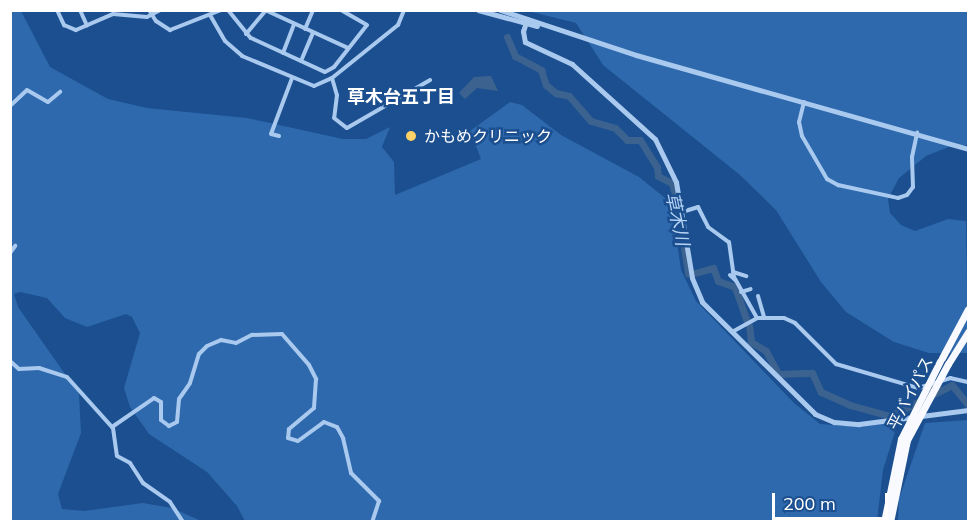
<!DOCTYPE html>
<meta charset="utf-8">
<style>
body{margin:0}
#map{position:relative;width:979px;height:532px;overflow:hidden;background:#1b4f8f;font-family:Mulish,"Noto Sans JP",sans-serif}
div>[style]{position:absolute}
.green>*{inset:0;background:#2e69ad}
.water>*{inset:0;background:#3c6290}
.river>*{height:7px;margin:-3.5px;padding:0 3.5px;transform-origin:3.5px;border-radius:3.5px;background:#3c6290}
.minor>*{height:4px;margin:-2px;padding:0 2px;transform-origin:2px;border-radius:2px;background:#a9c9ee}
.tertiary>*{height:5px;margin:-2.5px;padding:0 2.5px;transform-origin:2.5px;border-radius:2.5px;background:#a9c9ee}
.trunk>*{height:7px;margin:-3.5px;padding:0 3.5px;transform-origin:3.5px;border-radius:3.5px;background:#f8faff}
.trunk-bridge>*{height:7px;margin:-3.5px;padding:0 3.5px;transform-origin:3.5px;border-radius:3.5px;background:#f8faff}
.dots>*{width:16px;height:16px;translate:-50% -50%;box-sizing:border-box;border:3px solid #1b4f8f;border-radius:50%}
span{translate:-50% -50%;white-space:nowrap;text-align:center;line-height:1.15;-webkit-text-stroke:5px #1b4f8f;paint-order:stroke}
.poi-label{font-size:16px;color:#fff}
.left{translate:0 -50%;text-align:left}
.street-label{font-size:16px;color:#fff}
.neighbourhood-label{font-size:18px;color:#fff;font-weight:700}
.water-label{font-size:18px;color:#b5d3f5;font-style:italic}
.frame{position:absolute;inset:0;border:12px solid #fff;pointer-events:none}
.scale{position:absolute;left:772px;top:493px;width:116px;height:27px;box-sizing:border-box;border:3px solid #fff;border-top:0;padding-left:8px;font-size:18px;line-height:21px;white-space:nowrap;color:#fff;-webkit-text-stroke:4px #1b4f8f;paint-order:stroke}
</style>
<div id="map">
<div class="green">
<div style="clip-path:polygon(10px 11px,21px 11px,50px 67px,108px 99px,147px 108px,247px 118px,343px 139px,366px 139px,390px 127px,382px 147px,394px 162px,395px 195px,481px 159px,470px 131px,510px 102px,522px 105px,561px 135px,639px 177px,665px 198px,672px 208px,681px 270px,696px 301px,794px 403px,820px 424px,860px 427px,898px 422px,883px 470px,877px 521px,245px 521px,237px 506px,207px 472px,149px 434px,130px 407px,124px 388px,140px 333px,132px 317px,126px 314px,87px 327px,65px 318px,47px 298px,20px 292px,14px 294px,18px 307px,79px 394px,81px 433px,58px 494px,62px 509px,84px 511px,143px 503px,172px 508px,201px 521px,11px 521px)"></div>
<div style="clip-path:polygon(528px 11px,968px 11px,968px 145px,951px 146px,926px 156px,899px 178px,888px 199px,890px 213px,901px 225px,915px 231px,948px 219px,966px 221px,968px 353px,929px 353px,894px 342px,846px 312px,821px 282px,776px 210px,740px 175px,603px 65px,576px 23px)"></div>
<div style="clip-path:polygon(968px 420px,968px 521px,898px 521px,899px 499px,925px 423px)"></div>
</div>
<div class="water">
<div style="clip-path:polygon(491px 76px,498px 91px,477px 88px,465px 99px,459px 93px,474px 77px)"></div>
</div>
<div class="river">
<div style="left:507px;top:37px;width:21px;rotate:67deg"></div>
<div style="left:515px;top:56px;width:30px;rotate:28deg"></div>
<div style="left:541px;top:70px;width:16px;rotate:72deg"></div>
<div style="left:546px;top:85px;width:13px;rotate:39deg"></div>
<div style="left:556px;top:93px;width:13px;rotate:13deg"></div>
<div style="left:569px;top:96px;width:33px;rotate:49deg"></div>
<div style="left:591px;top:121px;width:25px;rotate:16deg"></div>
<div style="left:615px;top:128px;width:17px;rotate:45deg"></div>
<div style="left:627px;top:140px;width:13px"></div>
<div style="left:640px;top:140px;width:32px;rotate:58deg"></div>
<div style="left:657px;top:167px;width:9px;rotate:84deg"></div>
<div style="left:658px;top:176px;width:16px;rotate:27deg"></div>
<div style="left:672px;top:183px;width:30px;rotate:76deg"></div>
<div style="left:683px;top:241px;width:33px;rotate:81deg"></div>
<div style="left:695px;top:273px;width:19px;rotate:-16deg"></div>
<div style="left:713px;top:268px;width:14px;rotate:69deg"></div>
<div style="left:718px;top:281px;width:18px;rotate:19deg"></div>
<div style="left:735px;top:287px;width:37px;rotate:71deg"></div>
<div style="left:749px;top:325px;width:17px;rotate:83deg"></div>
<div style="left:751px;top:342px;width:17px;rotate:31deg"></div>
<div style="left:766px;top:351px;width:26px;rotate:62deg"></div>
<div style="left:778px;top:374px;width:34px;rotate:-2deg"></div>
<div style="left:812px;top:373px;width:21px;rotate:65deg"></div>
<div style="left:821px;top:392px;width:32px;rotate:24deg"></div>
<div style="left:850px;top:405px;width:41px;rotate:15.4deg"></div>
<div style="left:890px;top:416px;width:69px;rotate:-26.6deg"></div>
<div style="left:952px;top:385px;width:26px;rotate:51deg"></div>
</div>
<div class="minor">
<div style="left:57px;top:10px;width:17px;rotate:65deg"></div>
<div style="left:64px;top:25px;width:13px;rotate:23deg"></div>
<div style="left:76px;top:30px;width:40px;rotate:-23.4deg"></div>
<div style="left:113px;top:14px;width:34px;rotate:5deg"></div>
<div style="left:147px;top:17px;width:15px;rotate:-28deg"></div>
<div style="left:80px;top:10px;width:17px;rotate:66deg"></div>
<div style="left:149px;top:10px;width:13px;rotate:58deg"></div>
<div style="left:156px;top:21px;width:17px;rotate:33deg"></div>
<div style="left:170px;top:30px;width:55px;rotate:-21.4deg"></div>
<div style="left:228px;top:10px;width:36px;rotate:51deg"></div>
<div style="left:251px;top:38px;width:81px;rotate:24.7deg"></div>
<div style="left:325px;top:72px;width:10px;rotate:-29deg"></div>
<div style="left:334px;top:67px;width:53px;rotate:-51.8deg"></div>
<div style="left:367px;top:25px;width:30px;rotate:-150deg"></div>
<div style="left:265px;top:10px;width:91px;rotate:24.6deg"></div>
<div style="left:210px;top:15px;width:30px;rotate:60deg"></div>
<div style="left:225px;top:41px;width:23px;rotate:41deg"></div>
<div style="left:242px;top:56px;width:78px;rotate:22.6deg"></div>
<div style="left:314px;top:86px;width:20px;rotate:-24deg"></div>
<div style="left:332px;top:78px;width:85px;rotate:-38.8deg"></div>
<div style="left:398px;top:25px;width:16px;rotate:-68deg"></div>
<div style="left:305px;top:29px;width:21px;rotate:-67deg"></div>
<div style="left:246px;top:34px;width:30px;rotate:-50deg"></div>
<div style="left:283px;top:53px;width:30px;rotate:-69deg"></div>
<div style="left:301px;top:61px;width:30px;rotate:-67deg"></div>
<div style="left:332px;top:78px;width:18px;rotate:74deg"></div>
<div style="left:337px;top:95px;width:23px;rotate:97deg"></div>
<div style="left:334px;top:118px;width:16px;rotate:38deg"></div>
<div style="left:347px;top:128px;width:96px;rotate:-30deg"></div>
<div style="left:804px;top:102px;width:21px;rotate:104deg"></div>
<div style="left:799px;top:122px;width:14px;rotate:78deg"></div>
<div style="left:802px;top:136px;width:50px;rotate:59.8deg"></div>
<div style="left:827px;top:179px;width:13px;rotate:29deg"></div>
<div style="left:838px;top:185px;width:61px;rotate:12.2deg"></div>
<div style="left:898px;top:198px;width:9px;rotate:-18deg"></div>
<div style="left:907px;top:195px;width:10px;rotate:-53deg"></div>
<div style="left:913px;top:187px;width:30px;rotate:-92deg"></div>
<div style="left:912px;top:157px;width:25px;rotate:-78deg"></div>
<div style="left:10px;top:106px;width:23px;rotate:-43deg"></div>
<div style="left:27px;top:90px;width:24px;rotate:30deg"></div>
<div style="left:48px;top:102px;width:16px;rotate:-40deg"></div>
<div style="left:279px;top:136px;width:8px;rotate:-166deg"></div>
<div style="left:271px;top:134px;width:60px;rotate:-69.4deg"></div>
<div style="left:682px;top:212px;width:17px;rotate:-17deg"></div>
<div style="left:698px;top:207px;width:22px;rotate:63deg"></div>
<div style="left:708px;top:227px;width:26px;rotate:36deg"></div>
<div style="left:729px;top:242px;width:35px;rotate:82deg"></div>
<div style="left:734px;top:277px;width:47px;rotate:60.7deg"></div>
<div style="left:10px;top:253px;width:9px;rotate:-54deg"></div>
<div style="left:733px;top:272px;width:14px;rotate:17deg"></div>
<div style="left:730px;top:275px;width:7px;rotate:45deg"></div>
<div style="left:741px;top:292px;width:10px;rotate:-17deg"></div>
<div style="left:758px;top:296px;width:22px;rotate:74deg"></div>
<div style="left:732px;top:332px;width:29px;rotate:-29deg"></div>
<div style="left:757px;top:318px;width:27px"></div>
<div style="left:784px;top:318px;width:12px;rotate:24deg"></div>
<div style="left:795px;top:323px;width:58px;rotate:45deg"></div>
<div style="left:836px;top:364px;width:85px;rotate:16.3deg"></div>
<div style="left:918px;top:388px;width:34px;rotate:-17deg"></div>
<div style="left:950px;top:378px;width:18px;rotate:13deg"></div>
<div style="left:10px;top:361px;width:12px;rotate:42deg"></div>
<div style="left:19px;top:369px;width:20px;rotate:-3deg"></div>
<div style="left:39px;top:368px;width:29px;rotate:18deg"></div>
<div style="left:67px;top:377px;width:67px;rotate:48deg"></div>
<div style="left:112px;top:427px;width:51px;rotate:-34.6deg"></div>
<div style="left:154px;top:398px;width:8px;rotate:30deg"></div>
<div style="left:161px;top:402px;width:18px;rotate:90deg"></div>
<div style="left:161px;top:420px;width:10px;rotate:37deg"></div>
<div style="left:169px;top:426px;width:9px;rotate:-27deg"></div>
<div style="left:177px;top:422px;width:23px;rotate:-85deg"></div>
<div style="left:179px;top:399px;width:19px;rotate:-55deg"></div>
<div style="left:190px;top:383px;width:30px;rotate:-73deg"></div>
<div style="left:199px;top:354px;width:11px;rotate:-45deg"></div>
<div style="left:207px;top:346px;width:15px;rotate:-23deg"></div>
<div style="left:221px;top:340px;width:15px;rotate:11deg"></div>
<div style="left:236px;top:343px;width:18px;rotate:-27deg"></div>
<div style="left:252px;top:335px;width:30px;rotate:-2deg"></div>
<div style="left:282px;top:334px;width:41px;rotate:48.9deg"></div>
<div style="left:309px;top:365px;width:16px;rotate:63deg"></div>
<div style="left:316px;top:379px;width:29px;rotate:94deg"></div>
<div style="left:314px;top:408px;width:33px;rotate:140deg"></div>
<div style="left:289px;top:429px;width:9px;rotate:96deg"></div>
<div style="left:288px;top:438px;width:10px;rotate:17deg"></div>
<div style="left:298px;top:441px;width:32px;rotate:-36deg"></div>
<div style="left:324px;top:422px;width:14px;rotate:21deg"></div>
<div style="left:337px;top:427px;width:13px;rotate:61deg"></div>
<div style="left:343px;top:438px;width:36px;rotate:77deg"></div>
<div style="left:351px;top:473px;width:40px;rotate:45deg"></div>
<div style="left:379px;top:501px;width:22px;rotate:108deg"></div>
<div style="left:113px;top:428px;width:28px;rotate:82deg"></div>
<div style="left:117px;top:456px;width:15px;rotate:28deg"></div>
<div style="left:130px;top:463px;width:24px;rotate:57deg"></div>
<div style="left:143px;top:483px;width:33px;rotate:35deg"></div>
<div style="left:170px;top:502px;width:24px;rotate:57deg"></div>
</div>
<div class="tertiary">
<div style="left:478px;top:10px;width:61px;rotate:15.2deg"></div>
<div style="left:500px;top:10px;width:143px;rotate:18.3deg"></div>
<div style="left:636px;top:55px;width:345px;rotate:15.8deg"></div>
<div style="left:527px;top:19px;width:13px;rotate:108deg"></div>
<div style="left:523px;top:31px;width:11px;rotate:80deg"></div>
<div style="left:525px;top:42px;width:52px;rotate:25.1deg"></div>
<div style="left:572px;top:64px;width:112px;rotate:42.1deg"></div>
<div style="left:655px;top:139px;width:48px;rotate:64deg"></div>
<div style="left:676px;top:182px;width:97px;rotate:80.5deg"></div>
<div style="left:692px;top:278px;width:26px;rotate:67deg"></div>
<div style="left:702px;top:302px;width:159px;rotate:44.7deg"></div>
<div style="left:815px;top:414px;width:21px;rotate:23deg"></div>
<div style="left:834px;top:422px;width:25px;rotate:5deg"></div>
<div style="left:859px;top:424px;width:110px;rotate:-7.3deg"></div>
</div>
<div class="trunk">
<div style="left:942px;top:358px;width:55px;rotate:-62deg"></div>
<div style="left:948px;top:364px;width:38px;rotate:-58deg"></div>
<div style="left:884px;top:522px;width:85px;rotate:-78.4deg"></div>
<div style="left:890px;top:522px;width:84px;rotate:-78.3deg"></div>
</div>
<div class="trunk-bridge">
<div style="left:901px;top:439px;width:87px;rotate:-63.4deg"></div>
<div style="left:907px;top:440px;width:86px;rotate:-61.7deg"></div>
</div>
<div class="dots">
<div style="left:411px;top:136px;background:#ffd166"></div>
</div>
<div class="poi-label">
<span class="left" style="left:424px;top:136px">かもめクリニック</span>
</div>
<div class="street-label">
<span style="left:910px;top:393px;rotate:-63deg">平バイパス</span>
</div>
<div class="neighbourhood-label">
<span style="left:401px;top:97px">草木台五丁目</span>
</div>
<div class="water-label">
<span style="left:677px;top:219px;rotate:78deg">草木川</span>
</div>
<div class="frame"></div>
<div class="scale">200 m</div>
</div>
